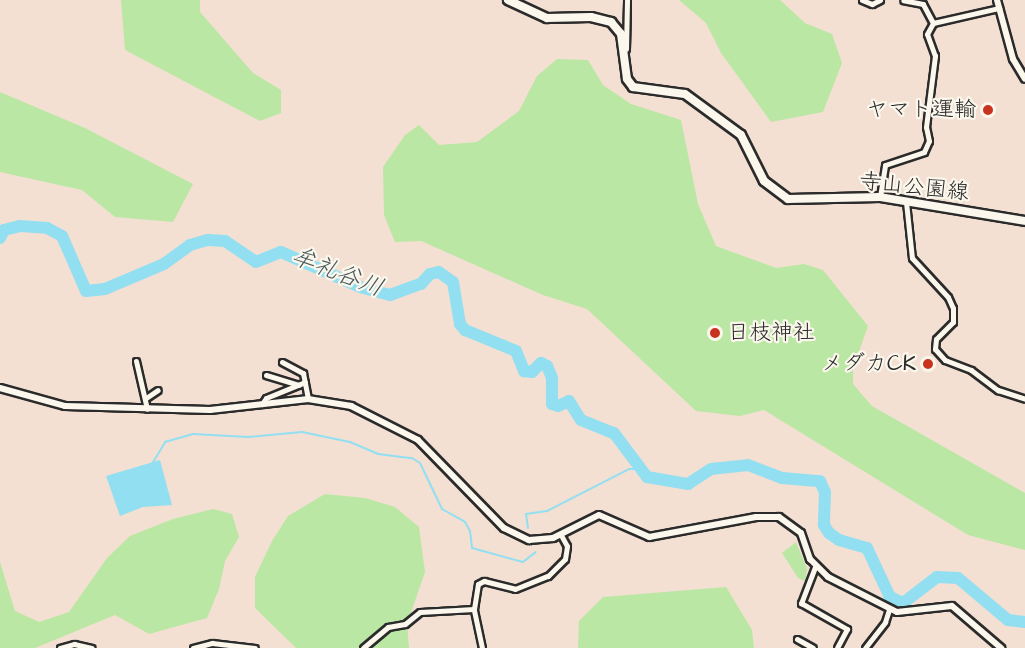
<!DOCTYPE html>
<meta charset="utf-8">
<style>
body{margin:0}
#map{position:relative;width:1025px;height:648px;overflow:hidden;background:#f3e0d2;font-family:"Architects Daughter","Klee One",sans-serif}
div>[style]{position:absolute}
.green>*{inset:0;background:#bae7a4}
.water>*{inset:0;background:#92dff1}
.stream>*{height:2px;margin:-1px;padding:0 1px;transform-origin:1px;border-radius:1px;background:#92dff1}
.river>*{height:12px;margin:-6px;padding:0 6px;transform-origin:6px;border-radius:6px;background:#92dff1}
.roads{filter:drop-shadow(2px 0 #2b2b2b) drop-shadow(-2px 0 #2b2b2b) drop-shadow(0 2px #2b2b2b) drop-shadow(0 -2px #2b2b2b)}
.minor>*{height:5px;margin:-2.5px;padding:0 2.5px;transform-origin:2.5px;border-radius:2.5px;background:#fbf7ec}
.tertiary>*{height:6px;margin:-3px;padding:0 3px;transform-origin:3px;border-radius:3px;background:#fbf7ec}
.secondary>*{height:8px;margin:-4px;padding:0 4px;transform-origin:4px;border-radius:4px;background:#fbf7ec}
.dots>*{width:16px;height:16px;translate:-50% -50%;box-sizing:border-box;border:3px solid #fbf7ec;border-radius:50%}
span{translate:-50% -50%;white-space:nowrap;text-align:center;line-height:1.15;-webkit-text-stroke:4.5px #fbf7ec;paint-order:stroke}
.poi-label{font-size:22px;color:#2b2b2b}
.right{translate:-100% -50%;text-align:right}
.left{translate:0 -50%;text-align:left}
.street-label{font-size:22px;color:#2b2b2b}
.water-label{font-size:24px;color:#45585c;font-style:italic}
</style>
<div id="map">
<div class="green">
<div style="clip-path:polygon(121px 0,200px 0,200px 12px,253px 73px,281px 90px,281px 113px,260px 121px,125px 50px)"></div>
<div style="clip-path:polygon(679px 0,780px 0,805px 23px,832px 34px,842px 63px,823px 112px,771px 122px,721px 53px,706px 23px)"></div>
<div style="clip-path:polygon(557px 59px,588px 60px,603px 85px,631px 104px,681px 120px,698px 204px,716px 246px,776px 268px,804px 264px,823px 270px,868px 326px,853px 368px,853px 384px,872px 406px,1025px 493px,1025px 550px,968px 535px,764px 410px,740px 416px,696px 411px,587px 309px,543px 295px,421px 241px,395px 242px,384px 215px,383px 167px,405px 135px,419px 125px,439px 145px,477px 142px,519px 111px,537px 76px)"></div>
<div style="clip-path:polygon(0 92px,85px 128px,193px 184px,173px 222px,115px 217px,82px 190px,0 172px)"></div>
<div style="clip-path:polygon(325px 494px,365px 498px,395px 507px,419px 527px,425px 572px,407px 624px,409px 648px,296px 648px,255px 608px,255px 577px,272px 541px,288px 516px)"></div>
<div style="clip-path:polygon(213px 509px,232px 514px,239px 537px,225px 561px,219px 589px,207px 618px,149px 634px,115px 615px,35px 648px,0 648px,0 562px,15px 611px,39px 622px,69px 612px,107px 558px,130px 536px,173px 519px)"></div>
<div style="clip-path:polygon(796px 542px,807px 569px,805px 581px,798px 578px,782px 553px)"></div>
<div style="clip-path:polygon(726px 587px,752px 630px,754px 648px,578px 648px,579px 621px,603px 597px)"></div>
</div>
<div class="water">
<div style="clip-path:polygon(160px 460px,172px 505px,143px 507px,120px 516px,106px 476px)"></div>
</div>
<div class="stream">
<div style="left:152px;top:464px;width:26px;rotate:-59deg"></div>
<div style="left:165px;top:442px;width:29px;rotate:-16deg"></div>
<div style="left:193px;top:434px;width:55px;rotate:3.1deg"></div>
<div style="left:248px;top:437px;width:54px;rotate:-5.3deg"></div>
<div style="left:302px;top:432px;width:49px;rotate:11.8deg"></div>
<div style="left:350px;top:442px;width:30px;rotate:23deg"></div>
<div style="left:378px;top:454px;width:34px;rotate:7deg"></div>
<div style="left:412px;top:458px;width:9px;rotate:32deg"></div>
<div style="left:420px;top:463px;width:51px;rotate:64.4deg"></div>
<div style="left:442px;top:509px;width:26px;rotate:29deg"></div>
<div style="left:465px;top:522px;width:10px;rotate:61deg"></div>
<div style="left:470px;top:531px;width:17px;rotate:83deg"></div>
<div style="left:472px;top:548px;width:53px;rotate:15.4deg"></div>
<div style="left:523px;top:562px;width:16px;rotate:-38deg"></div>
<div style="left:528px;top:528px;width:14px;rotate:-98deg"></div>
<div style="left:526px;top:514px;width:21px;rotate:-8deg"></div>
<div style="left:547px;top:511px;width:92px;rotate:-27.1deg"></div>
<div style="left:629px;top:469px;width:10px"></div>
</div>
<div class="river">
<div style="left:0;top:238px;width:9px;rotate:-63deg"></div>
<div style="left:4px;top:230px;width:16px;rotate:-14deg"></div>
<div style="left:20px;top:226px;width:27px;rotate:4deg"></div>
<div style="left:47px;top:228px;width:17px;rotate:28deg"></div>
<div style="left:62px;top:236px;width:60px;rotate:66.4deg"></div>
<div style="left:86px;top:291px;width:19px;rotate:-6deg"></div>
<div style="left:105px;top:289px;width:64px;rotate:-23deg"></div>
<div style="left:164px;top:264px;width:32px;rotate:-36deg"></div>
<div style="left:190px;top:245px;width:19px;rotate:-16deg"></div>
<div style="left:208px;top:240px;width:17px;rotate:3deg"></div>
<div style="left:225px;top:241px;width:37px;rotate:34deg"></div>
<div style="left:256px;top:262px;width:27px;rotate:-22deg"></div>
<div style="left:281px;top:252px;width:86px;rotate:23.9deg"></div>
<div style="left:360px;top:287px;width:31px;rotate:15deg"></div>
<div style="left:390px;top:295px;width:33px;rotate:-20deg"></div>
<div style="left:421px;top:284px;width:13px;rotate:-48deg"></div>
<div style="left:430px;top:274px;width:9px;rotate:-13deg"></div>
<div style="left:439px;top:272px;width:17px;rotate:36deg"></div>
<div style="left:453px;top:282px;width:43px;rotate:80.5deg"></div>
<div style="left:460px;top:324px;width:8px;rotate:50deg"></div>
<div style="left:465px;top:330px;width:55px;rotate:22.4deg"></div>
<div style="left:516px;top:351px;width:22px;rotate:68deg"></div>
<div style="left:524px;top:371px;width:8px;rotate:7deg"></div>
<div style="left:532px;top:372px;width:13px;rotate:-45deg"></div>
<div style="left:541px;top:363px;width:7px;rotate:27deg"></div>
<div style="left:547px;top:366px;width:13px;rotate:67deg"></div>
<div style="left:552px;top:378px;width:26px;rotate:90deg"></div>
<div style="left:552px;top:404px;width:6px;rotate:18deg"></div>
<div style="left:558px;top:406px;width:12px;rotate:-24deg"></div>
<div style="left:569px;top:401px;width:22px;rotate:58deg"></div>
<div style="left:581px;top:420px;width:35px;rotate:22deg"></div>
<div style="left:614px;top:433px;width:55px;rotate:53.1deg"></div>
<div style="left:647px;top:477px;width:42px;rotate:9.7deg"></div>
<div style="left:688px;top:484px;width:27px;rotate:-33deg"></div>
<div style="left:711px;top:469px;width:37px;rotate:-6deg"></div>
<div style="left:748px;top:465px;width:36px;rotate:21deg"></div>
<div style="left:782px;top:478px;width:38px;rotate:5deg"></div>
<div style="left:820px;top:481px;width:12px;rotate:66deg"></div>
<div style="left:825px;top:492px;width:33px;rotate:92deg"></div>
<div style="left:824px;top:525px;width:9px;rotate:58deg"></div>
<div style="left:829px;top:533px;width:12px;rotate:35deg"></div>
<div style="left:839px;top:540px;width:29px;rotate:16deg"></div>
<div style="left:867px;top:548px;width:54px;rotate:64.9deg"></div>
<div style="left:890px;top:597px;width:14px;rotate:25deg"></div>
<div style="left:903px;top:603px;width:43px;rotate:-37.4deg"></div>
<div style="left:937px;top:577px;width:21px;rotate:3deg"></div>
<div style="left:958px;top:578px;width:65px;rotate:40deg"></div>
<div style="left:1008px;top:620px;width:17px;rotate:7deg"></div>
</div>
<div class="roads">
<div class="minor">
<div style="left:862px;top:0;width:11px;rotate:22deg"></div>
<div style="left:872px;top:4px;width:9px;rotate:-27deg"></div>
<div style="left:933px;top:23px;width:68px;rotate:-12.8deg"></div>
<div style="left:626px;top:49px;width:49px;rotate:-88.8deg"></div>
<div style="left:880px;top:197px;width:32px;rotate:-81deg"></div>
<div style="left:885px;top:165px;width:41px;rotate:-18.4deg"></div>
<div style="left:924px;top:152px;width:12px;rotate:-66deg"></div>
<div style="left:929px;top:141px;width:14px;rotate:-102deg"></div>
<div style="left:926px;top:127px;width:72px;rotate:-82.8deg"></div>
<div style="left:935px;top:56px;width:23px;rotate:-110deg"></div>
<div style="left:927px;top:34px;width:13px;rotate:-61deg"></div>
<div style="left:933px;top:23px;width:21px;rotate:-118deg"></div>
<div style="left:923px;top:4px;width:20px;rotate:-169deg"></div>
<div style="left:906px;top:202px;width:56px;rotate:83.9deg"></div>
<div style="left:912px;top:258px;width:53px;rotate:47.3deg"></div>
<div style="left:948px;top:297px;width:12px;rotate:66deg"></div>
<div style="left:953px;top:308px;width:14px;rotate:90deg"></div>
<div style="left:953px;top:322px;width:24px;rotate:135deg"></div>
<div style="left:936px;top:339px;width:10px;rotate:96deg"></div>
<div style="left:935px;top:349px;width:15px;rotate:48deg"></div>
<div style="left:945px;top:360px;width:28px;rotate:21deg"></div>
<div style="left:971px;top:370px;width:34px;rotate:37deg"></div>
<div style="left:998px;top:390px;width:28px;rotate:18deg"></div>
<div style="left:136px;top:361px;width:49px;rotate:77.1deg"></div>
<div style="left:282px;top:362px;width:24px;rotate:28deg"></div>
<div style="left:303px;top:373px;width:26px;rotate:79deg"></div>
<div style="left:266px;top:375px;width:34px;rotate:17deg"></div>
<div style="left:146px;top:398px;width:14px;rotate:-34deg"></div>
<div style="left:262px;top:404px;width:7px;rotate:-56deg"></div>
<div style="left:266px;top:398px;width:42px;rotate:-22.3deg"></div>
<div style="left:815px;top:567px;width:39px;rotate:111deg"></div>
<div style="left:801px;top:603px;width:53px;rotate:29.5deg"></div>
<div style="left:847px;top:629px;width:21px;rotate:118deg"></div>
<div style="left:797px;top:639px;width:18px;rotate:29deg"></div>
<div style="left:60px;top:648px;width:15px;rotate:-16deg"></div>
<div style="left:74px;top:644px;width:18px;rotate:13deg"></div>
<div style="left:193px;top:648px;width:20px;rotate:-15deg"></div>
<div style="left:212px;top:643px;width:43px;rotate:6.6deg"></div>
<div style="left:363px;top:648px;width:33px;rotate:-40deg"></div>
<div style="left:388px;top:627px;width:17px;rotate:-10deg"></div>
<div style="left:405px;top:624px;width:19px;rotate:-39deg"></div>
<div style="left:420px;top:612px;width:54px;rotate:-3.2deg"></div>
<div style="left:482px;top:648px;width:40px;rotate:-102deg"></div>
<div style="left:474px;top:609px;width:25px;rotate:-81deg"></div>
<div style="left:478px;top:584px;width:7px;rotate:-27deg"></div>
<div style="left:484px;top:581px;width:32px;rotate:14deg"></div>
<div style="left:515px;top:589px;width:35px;rotate:-22deg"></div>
<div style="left:548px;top:576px;width:24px;rotate:-45deg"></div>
<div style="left:565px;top:559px;width:13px;rotate:-81deg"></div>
<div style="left:567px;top:546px;width:13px;rotate:-119deg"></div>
<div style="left:865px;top:648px;width:33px;rotate:-52deg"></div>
<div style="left:885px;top:622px;width:13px;rotate:-72deg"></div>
</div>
<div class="tertiary">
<div style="left:997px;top:0;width:61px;rotate:74.8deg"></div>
<div style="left:1013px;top:59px;width:23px;rotate:59deg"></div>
<div style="left:0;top:388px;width:67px;rotate:15.5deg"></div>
<div style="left:65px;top:406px;width:145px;rotate:1.6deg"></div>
<div style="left:210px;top:410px;width:99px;rotate:-6.4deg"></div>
<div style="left:308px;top:399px;width:44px;rotate:9.2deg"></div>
<div style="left:351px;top:406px;width:75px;rotate:26.9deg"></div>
<div style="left:418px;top:440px;width:123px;rotate:45.7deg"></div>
<div style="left:504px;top:528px;width:28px;rotate:26deg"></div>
<div style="left:529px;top:540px;width:24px;rotate:-5deg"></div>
<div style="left:553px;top:538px;width:51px;rotate:-26.6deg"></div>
<div style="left:599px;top:515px;width:55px;rotate:23.7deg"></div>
<div style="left:649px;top:537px;width:109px;rotate:-10.6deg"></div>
<div style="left:756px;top:517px;width:23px"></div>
<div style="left:779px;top:517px;width:27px;rotate:36deg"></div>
<div style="left:801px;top:533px;width:28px;rotate:71deg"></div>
<div style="left:810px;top:559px;width:25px;rotate:45deg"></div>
<div style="left:828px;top:577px;width:77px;rotate:26.9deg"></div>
<div style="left:897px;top:612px;width:55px;rotate:-6.2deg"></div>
<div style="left:952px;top:606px;width:65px;rotate:40.6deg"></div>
</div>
<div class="secondary">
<div style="left:508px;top:0;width:43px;rotate:24.8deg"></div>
<div style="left:547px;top:18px;width:44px;rotate:-1.3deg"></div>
<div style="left:591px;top:17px;width:21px;rotate:14deg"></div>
<div style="left:611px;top:22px;width:16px;rotate:50deg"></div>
<div style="left:621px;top:34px;width:45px;rotate:82.4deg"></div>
<div style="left:627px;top:79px;width:10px;rotate:53deg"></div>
<div style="left:633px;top:87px;width:52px;rotate:7.7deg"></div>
<div style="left:685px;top:94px;width:69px;rotate:36.2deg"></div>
<div style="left:741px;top:135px;width:51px;rotate:63.4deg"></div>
<div style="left:764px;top:181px;width:30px;rotate:37deg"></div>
<div style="left:788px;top:199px;width:92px;rotate:-1.2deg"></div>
<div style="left:880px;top:197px;width:147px;rotate:9.4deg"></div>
</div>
</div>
<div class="dots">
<div style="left:988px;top:110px;background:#c8321e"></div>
<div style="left:715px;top:333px;background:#c8321e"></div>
<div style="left:928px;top:364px;background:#c8321e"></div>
</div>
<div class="poi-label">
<span class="right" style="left:976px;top:110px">ヤマト運輸</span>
<span class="left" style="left:727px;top:333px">日枝神社</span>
<span class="right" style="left:916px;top:364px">メダカCK</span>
</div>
<div class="street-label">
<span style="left:914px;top:187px;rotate:6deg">寺山公園線</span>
</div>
<div class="water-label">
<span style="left:337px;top:273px;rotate:21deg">牟礼谷川</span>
</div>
</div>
